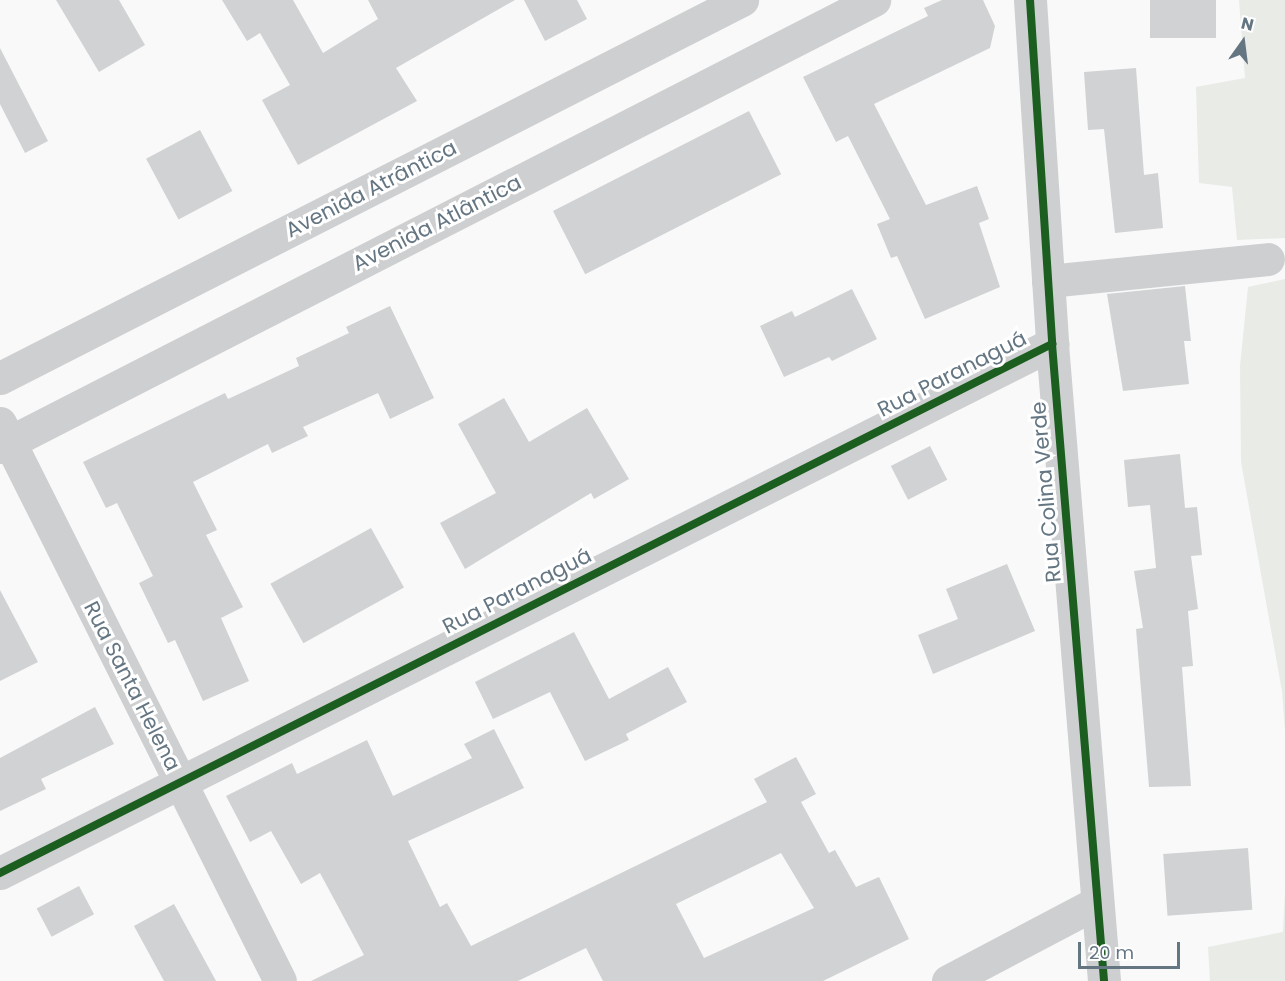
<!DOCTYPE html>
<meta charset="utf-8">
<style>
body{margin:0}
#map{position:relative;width:1285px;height:981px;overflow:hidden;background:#f9f9f9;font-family:Poppins,sans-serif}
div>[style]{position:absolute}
.green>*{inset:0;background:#e8ebe6}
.building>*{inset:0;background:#d0d2d3;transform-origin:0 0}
.street>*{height:33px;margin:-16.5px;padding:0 16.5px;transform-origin:16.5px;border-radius:16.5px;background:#cecfd0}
.cycleway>*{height:8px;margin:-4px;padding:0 4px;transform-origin:4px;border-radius:4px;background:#1b5e20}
span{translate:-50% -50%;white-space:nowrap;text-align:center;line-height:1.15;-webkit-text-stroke:6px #fff;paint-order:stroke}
.street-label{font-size:21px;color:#657683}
.north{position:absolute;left:1213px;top:12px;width:60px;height:60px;-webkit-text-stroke:4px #fff;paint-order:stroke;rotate:14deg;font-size:16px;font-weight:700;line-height:24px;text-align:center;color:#657683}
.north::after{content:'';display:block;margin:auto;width:21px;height:27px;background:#657683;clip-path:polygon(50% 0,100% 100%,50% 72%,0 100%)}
.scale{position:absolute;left:1078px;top:942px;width:102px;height:27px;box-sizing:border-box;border:3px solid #657683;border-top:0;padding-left:8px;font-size:18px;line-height:21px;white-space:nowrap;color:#657683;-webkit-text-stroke:4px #fff;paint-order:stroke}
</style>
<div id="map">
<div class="green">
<div style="clip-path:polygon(1239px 0,1285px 0,1285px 238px,1237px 240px,1232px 187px,1199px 183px,1196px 87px,1245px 78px)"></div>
<div style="clip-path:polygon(1285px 279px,1285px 730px,1282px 691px,1241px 462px,1240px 366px,1248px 287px)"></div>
<div style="clip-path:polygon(1285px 892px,1285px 981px,1210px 981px,1208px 947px,1283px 932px)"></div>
</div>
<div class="building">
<div style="clip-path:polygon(56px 0,119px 0,145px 45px,99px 72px)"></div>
<div style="clip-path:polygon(222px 0,293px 0,323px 53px,378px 19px,368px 0,515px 0,396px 68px,417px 101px,298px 165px,262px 100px,290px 85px,260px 33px,247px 41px)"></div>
<div style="clip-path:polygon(524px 0,577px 0,587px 19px,545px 41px)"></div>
<div style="clip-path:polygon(942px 0,983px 0,995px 26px,990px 48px,874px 104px,926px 205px,977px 186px,989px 219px,979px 223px,1000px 287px,925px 319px,897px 256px,891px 258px,877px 224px,890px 219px,848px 136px,836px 142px,803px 77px,928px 16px,924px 8px)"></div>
<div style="left:1150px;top:0;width:66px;height:38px"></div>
<div style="clip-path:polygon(0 48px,48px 141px,25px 153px,0 104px)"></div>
<div style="clip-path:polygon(1136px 68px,1144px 175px,1158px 173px,1163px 228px,1115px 233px,1104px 129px,1088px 130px,1084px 72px)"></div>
<div style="left:749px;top:111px;width:71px;height:220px;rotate:63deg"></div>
<div style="left:200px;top:130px;width:69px;height:61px;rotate:62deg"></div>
<div style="clip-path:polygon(1185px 286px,1191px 341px,1184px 341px,1189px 384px,1123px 391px,1107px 294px)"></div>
<div style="clip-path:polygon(852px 289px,877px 339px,832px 361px,829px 357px,784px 377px,760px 326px,792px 311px,795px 317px)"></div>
<div style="clip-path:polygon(390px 306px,434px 398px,390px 419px,378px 393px,303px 427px,308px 436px,272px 453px,268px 444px,193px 482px,217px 530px,206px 535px,243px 607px,221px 618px,249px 681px,203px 701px,175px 640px,168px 643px,139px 583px,153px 576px,117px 503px,106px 508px,83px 462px,225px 393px,228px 399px,299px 366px,296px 358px,349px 333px,346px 327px)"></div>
<div style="clip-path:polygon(504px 398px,529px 442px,587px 408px,629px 479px,594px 499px,591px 493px,465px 569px,440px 523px,496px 493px,458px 424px)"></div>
<div style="left:930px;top:446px;width:38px;height:44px;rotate:63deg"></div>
<div style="clip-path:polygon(1180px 454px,1185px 508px,1197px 507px,1202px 555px,1191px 556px,1198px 609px,1188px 611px,1193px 666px,1182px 667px,1191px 786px,1149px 787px,1136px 629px,1143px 628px,1134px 571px,1156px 568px,1150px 505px,1128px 507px,1124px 460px)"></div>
<div style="left:371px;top:528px;width:68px;height:115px;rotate:61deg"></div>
<div style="clip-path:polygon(1007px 564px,1035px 631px,933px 674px,918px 635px,958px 619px,946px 589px)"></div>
<div style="clip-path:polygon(0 590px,38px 662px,0 681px)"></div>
<div style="clip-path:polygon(574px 632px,609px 699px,668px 667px,687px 702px,626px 734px,629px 740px,585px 761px,550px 692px,493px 719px,475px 682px)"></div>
<div style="clip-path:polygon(95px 707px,114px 744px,41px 779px,46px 789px,0 811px,0 758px)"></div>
<div style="clip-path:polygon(evenodd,494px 729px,524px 788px,408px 841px,440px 907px,447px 903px,471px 946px,767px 802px,754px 779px,796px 757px,816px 794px,801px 802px,829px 853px,835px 850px,856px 887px,879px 877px,909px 939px,823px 981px,603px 981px,586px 948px,518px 981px,311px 981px,364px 955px,320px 873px,301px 884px,271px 831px,250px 842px,226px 796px,292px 763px,297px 774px,367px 740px,393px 796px,472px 758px,464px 744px,494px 729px,781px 853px,814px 908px,704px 958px,676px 904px,781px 853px)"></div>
<div style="left:1248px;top:848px;width:62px;height:85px;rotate:86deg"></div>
<div style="left:79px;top:886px;width:32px;height:48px;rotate:62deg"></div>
<div style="clip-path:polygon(174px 904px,216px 981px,164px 981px,134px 926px)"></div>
</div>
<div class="street">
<div style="left:1030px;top:0;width:345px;rotate:86.3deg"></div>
<div style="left:1052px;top:344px;width:639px;rotate:85.33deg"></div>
<div style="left:1048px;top:281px;width:221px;rotate:-5.7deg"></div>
<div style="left:0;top:378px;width:833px;rotate:-27deg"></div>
<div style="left:0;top:423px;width:624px;rotate:63.35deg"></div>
<div style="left:0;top:447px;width:982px;rotate:-27.09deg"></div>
<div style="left:0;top:873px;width:1178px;rotate:-26.7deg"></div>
<div style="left:948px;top:981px;width:167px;rotate:-27.8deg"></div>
</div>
<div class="cycleway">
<div style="left:1030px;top:0;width:345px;rotate:86.3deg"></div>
<div style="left:1052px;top:344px;width:639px;rotate:85.33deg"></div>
<div style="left:0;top:873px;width:1178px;rotate:-26.7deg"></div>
</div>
<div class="street-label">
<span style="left:371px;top:189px;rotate:-27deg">Avenida Atrântica</span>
<span style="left:437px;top:223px;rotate:-27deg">Avenida Atlântica</span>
<span style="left:952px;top:374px;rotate:-27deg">Rua Paranaguá</span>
<span style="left:1046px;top:492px;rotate:-95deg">Rua Colina Verde</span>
<span style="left:517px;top:591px;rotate:-27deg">Rua Paranaguá</span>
<span style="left:132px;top:686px;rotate:63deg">Rua Santa Helena</span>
</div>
<div class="north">N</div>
<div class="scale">20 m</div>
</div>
